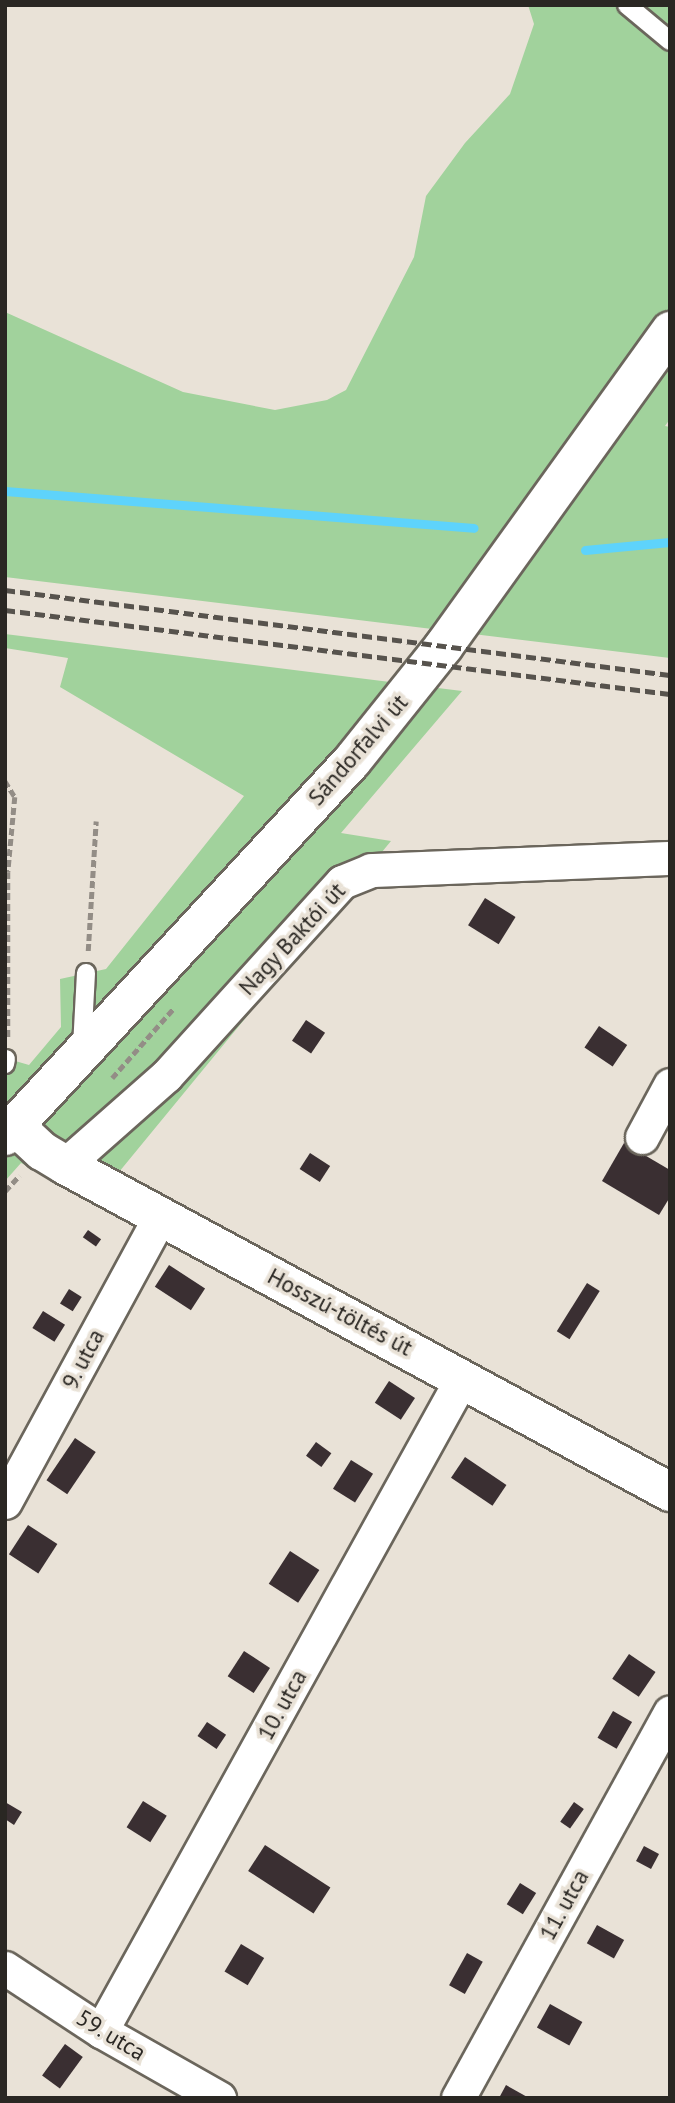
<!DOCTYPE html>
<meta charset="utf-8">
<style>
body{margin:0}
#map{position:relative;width:675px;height:2103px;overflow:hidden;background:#e9e2d7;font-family:"PT Sans",sans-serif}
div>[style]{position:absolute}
.green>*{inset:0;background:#a1d29c}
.stream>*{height:9px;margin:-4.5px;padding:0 4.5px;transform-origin:4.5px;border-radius:4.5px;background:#5ed3fb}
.building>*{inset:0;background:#3a2f32;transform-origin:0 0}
.path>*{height:4.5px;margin-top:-2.25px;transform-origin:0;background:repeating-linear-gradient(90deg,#938d86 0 7px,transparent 0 10.5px)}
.roads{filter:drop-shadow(2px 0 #6b665c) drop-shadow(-2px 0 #6b665c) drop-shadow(0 2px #6b665c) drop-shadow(0 -2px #6b665c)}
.service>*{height:18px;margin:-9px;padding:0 9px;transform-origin:9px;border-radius:9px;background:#fff}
.minor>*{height:33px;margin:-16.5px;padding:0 16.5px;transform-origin:16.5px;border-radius:16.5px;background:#fff}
.tertiary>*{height:38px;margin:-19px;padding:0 19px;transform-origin:19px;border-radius:19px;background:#fff}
.secondary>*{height:38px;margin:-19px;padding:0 19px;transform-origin:19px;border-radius:19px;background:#fff}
.rail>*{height:5px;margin-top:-2.5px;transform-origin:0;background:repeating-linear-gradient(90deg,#57534d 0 10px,transparent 0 15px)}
span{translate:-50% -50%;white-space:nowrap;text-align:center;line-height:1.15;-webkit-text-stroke:7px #e9e2d7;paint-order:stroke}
.street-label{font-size:23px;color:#2a2723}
.frame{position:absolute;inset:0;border:7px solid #2a2723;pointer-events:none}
</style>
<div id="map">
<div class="green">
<div style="clip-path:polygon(528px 5px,670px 5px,670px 419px,665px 426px,670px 427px,670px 658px,5px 577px,5px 312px,183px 392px,275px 410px,327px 400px,346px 390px,414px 257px,426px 196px,465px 143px,510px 94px,534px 24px)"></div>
<div style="clip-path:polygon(5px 634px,462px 691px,341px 833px,391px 841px,96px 1200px,21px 1163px,5px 1181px,5px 1058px,29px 1065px,61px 1027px,60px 979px,106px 969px,244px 796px,60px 687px,68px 658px,5px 648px)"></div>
</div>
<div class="stream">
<div style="left:5px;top:491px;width:470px;rotate:4.5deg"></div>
<div style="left:585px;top:550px;width:85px;rotate:-5.4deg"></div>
</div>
<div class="building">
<div style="left:485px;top:898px;width:36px;height:32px;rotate:32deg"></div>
<div style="left:306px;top:1020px;width:23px;height:25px;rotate:34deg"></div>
<div style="left:599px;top:1026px;width:34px;height:26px;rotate:34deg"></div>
<div style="clip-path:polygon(624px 1143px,670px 1170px,670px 1197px,659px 1215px,602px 1181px)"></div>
<div style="left:310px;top:1153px;width:24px;height:19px;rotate:33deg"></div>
<div style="left:88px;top:1230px;width:16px;height:9px;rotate:35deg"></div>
<div style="left:169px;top:1265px;width:43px;height:26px;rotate:33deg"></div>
<div style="left:587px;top:1283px;width:15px;height:57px;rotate:32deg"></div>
<div style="left:69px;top:1289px;width:15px;height:17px;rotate:32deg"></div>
<div style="left:43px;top:1311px;width:26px;height:20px;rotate:32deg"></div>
<div style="left:389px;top:1381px;width:31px;height:26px;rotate:33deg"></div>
<div style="left:75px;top:1438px;width:25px;height:51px;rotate:34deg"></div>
<div style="left:316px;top:1442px;width:19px;height:17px;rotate:36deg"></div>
<div style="left:465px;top:1457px;width:50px;height:25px;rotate:34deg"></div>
<div style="left:351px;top:1460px;width:26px;height:34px;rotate:32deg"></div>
<div style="left:28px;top:1525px;width:35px;height:35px;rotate:33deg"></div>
<div style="left:290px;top:1551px;width:35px;height:39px;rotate:33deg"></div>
<div style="left:244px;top:1651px;width:31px;height:30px;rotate:33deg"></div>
<div style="left:629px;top:1654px;width:32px;height:30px;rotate:34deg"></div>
<div style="left:613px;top:1711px;width:22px;height:31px;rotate:30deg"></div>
<div style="left:207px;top:1722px;width:23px;height:17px;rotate:34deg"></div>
<div style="left:143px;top:1801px;width:28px;height:31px;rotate:32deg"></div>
<div style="clip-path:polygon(5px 1802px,22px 1812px,14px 1825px,5px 1819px)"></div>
<div style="left:574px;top:1802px;width:12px;height:24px;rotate:35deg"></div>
<div style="left:265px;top:1845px;width:78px;height:31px;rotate:33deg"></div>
<div style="left:644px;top:1846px;width:17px;height:17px;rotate:28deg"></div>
<div style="left:520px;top:1883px;width:19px;height:25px;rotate:32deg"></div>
<div style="left:597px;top:1925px;width:31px;height:21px;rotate:29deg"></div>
<div style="left:241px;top:1944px;width:27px;height:32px;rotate:31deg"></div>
<div style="left:467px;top:1953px;width:18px;height:37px;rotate:29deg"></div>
<div style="left:550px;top:2004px;width:37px;height:27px;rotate:29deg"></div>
<div style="left:65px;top:2044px;width:22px;height:39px;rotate:36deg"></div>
<div style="clip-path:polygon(506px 2085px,529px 2098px,499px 2098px)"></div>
</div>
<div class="path">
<div style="left:5px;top:781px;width:19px;rotate:58deg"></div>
<div style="left:15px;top:797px;width:75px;rotate:95.3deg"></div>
<div style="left:8px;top:872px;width:165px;rotate:90deg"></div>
<div style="left:88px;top:951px;width:130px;rotate:-86.5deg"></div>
<div style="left:112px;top:1078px;width:92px;rotate:-48.5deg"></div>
<div style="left:5px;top:1191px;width:21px;rotate:-47deg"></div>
</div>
<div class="roads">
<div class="service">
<div style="left:627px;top:5px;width:56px;rotate:39.9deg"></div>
<div style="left:82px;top:1047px;width:74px;rotate:-86.9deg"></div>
<div style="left:5px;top:1064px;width:5px;rotate:-79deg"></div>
</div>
<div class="minor">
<div style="left:642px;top:1137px;width:59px;rotate:-61.7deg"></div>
<div style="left:65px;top:1165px;width:135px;rotate:-41.4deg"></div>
<div style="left:166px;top:1076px;width:262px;rotate:-47.8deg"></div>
<div style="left:342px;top:882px;width:31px;rotate:-22deg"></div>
<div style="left:371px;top:870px;width:299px;rotate:-2.3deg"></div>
<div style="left:5px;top:1502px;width:325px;rotate:-61.5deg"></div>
<div style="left:5px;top:1968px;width:115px;rotate:33.3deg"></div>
<div style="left:101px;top:2031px;width:136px;rotate:29.6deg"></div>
<div style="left:101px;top:2031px;width:746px;rotate:-61.06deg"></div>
<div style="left:458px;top:2098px;width:440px;rotate:-61.2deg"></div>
</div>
<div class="tertiary">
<div style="left:15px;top:1126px;width:37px;rotate:43deg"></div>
<div style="left:42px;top:1151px;width:27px;rotate:31deg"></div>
<div style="left:65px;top:1165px;width:688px;rotate:28.39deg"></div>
</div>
<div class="secondary">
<div style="left:5px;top:1136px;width:511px;rotate:-47.22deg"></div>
<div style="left:352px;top:761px;width:147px;rotate:-51.3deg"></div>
<div style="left:444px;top:646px;width:388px;rotate:-54.3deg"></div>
</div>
</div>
<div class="rail">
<div style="left:5px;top:590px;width:670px;rotate:7.28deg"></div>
<div style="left:5px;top:610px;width:670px;rotate:7.2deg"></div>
</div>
<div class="street-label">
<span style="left:358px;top:750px;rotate:-49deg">Sándorfalvi út</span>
<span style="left:292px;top:939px;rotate:-47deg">Nagy Baktói út</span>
<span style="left:340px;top:1312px;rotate:28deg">Hosszú-töltés út</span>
<span style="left:83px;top:1359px;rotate:-62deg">9. utca</span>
<span style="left:282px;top:1705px;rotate:-61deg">10. utca</span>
<span style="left:564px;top:1905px;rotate:-61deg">11. utca</span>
<span style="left:111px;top:2035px;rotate:31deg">59. utca</span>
</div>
<div class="frame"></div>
</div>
